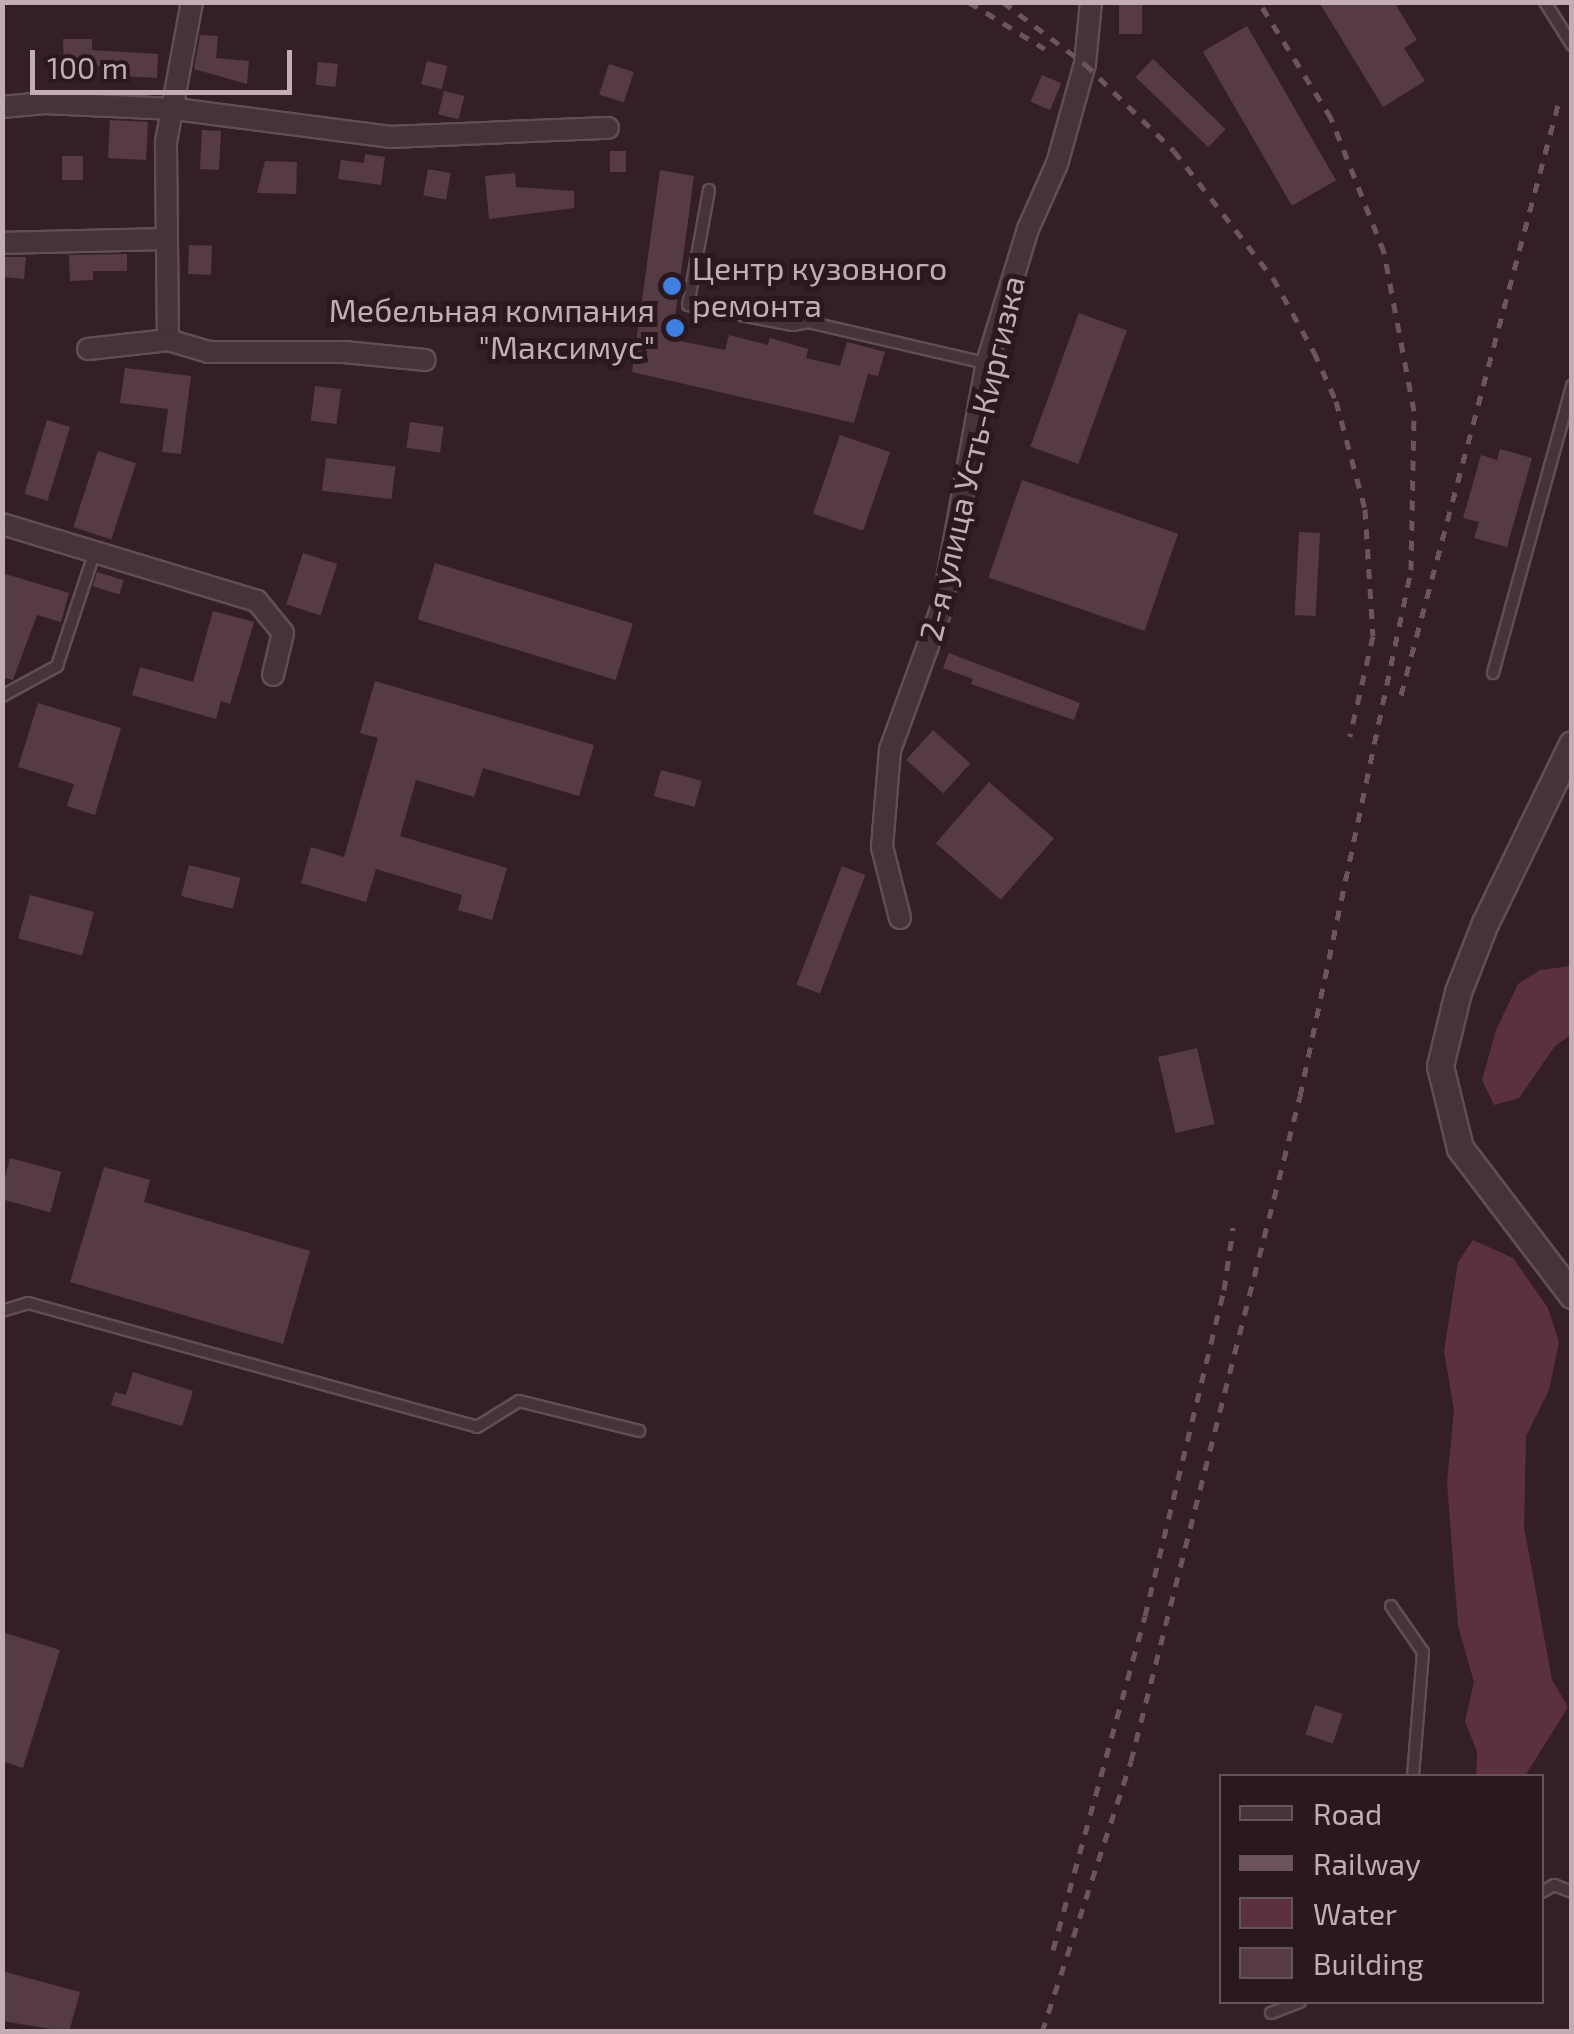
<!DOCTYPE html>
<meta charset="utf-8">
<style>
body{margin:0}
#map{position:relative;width:1574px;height:2034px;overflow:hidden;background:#351f27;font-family:"Exo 2",sans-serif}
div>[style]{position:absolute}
.water>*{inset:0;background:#5b3040}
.building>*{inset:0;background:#563b45;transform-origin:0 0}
.roads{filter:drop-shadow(2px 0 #614d54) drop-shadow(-2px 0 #614d54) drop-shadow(0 2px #614d54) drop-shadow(0 -2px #614d54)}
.service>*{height:10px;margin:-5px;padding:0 5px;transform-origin:5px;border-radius:5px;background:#463239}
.minor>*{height:20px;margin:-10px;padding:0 10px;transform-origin:10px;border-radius:10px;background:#463239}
.tertiary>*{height:25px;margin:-12.5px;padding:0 12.5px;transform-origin:12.5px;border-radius:12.5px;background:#463239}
.rail>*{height:5px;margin-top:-2.5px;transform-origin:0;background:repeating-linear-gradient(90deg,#6d545d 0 10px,transparent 0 20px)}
.dots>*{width:28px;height:28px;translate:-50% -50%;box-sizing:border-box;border:5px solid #2a181f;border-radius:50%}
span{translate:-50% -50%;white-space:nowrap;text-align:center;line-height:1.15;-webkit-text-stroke:10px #2a181f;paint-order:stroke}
.poi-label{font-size:32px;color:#c3acb4}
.left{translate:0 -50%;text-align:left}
.right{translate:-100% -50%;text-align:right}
.street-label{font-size:32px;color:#c3acb4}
.frame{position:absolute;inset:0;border:5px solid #c3acb4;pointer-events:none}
.legend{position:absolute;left:1219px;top:1774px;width:325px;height:230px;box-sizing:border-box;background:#2a181f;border:2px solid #67535b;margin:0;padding:12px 18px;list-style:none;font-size:30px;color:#c3acb4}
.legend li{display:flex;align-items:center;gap:20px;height:50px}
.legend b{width:50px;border:2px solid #67535b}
.scale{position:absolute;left:30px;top:50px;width:262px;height:45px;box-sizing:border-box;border:5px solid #c3acb4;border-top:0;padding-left:12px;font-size:30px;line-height:35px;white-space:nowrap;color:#c3acb4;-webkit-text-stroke:8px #2a181f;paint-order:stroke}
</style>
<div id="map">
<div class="water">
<div style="clip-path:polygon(1571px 966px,1571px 1035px,1555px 1046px,1519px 1098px,1494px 1105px,1482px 1080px,1496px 1030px,1518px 984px,1540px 970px)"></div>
<div style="clip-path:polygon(1473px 1240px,1513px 1258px,1548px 1308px,1559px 1342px,1549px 1390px,1526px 1436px,1524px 1527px,1552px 1680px,1568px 1707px,1525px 1776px,1476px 1776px,1477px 1752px,1465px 1721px,1474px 1682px,1458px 1626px,1447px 1483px,1454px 1410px,1444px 1351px,1458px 1262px)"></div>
</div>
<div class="building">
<div style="left:1119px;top:2px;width:23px;height:32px"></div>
<div style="clip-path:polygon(1319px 2px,1394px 2px,1417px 40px,1404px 48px,1425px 81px,1383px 107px)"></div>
<div style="left:1247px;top:26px;width:178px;height:51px;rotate:60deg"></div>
<div style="clip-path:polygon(200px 35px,218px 36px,216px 58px,249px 61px,247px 84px,194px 69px)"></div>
<div style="clip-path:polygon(63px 39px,92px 39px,92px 50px,158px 54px,157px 78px,100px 75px,101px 66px,64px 66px)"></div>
<div style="left:1153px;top:59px;width:101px;height:25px;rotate:44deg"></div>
<div style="left:427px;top:61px;width:21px;height:24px;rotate:14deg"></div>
<div style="left:318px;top:62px;width:20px;height:23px;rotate:6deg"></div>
<div style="left:609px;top:64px;width:26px;height:32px;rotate:18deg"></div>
<div style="left:1042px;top:75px;width:21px;height:29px;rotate:23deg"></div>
<div style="left:444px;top:91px;width:21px;height:24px;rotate:14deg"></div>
<div style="left:110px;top:120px;width:38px;height:38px;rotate:3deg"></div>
<div style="left:202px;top:130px;width:19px;height:39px;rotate:3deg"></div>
<div style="left:610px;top:151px;width:16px;height:21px"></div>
<div style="clip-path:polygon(365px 154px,385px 157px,381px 185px,338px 179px,341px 160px,364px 163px)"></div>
<div style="left:62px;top:156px;width:21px;height:24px"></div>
<div style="clip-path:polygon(265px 161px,297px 162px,296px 194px,257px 193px)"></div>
<div style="left:428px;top:169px;width:23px;height:27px;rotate:10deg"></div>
<div style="clip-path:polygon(660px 170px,694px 176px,675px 317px,686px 321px,680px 341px,725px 350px,729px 335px,768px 345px,770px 338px,808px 349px,806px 358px,840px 366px,847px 342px,885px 352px,878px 376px,868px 374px,854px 423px,632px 372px)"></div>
<div style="clip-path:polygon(515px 173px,516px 187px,574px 191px,574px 208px,489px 219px,485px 176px)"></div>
<div style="left:189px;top:245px;width:23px;height:29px;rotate:2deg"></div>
<div style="clip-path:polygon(127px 254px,127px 271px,93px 271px,93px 280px,70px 281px,69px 255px)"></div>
<div style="clip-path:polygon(2px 257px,26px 257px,24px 279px,2px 277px)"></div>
<div style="left:1079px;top:313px;width:51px;height:142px;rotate:20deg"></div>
<div style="clip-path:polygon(125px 368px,191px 376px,181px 454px,162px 452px,168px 409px,120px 403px)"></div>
<div style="left:315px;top:386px;width:26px;height:35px;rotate:7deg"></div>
<div style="left:47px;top:420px;width:24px;height:77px;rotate:17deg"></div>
<div style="left:410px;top:422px;width:34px;height:26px;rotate:8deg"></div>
<div style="left:840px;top:435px;width:53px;height:83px;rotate:19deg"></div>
<div style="clip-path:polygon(1500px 449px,1532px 458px,1507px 547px,1474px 538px,1479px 522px,1463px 518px,1481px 455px,1497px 460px)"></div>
<div style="left:98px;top:451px;width:40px;height:80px;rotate:18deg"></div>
<div style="left:326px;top:458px;width:70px;height:33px;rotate:7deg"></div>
<div style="left:1022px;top:480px;width:165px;height:103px;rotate:19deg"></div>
<div style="left:1299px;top:532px;width:21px;height:83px;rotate:3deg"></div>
<div style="left:303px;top:553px;width:36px;height:54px;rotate:18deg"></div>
<div style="left:435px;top:563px;width:207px;height:59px;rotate:17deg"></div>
<div style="left:97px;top:572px;width:28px;height:15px;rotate:17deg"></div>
<div style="clip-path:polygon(2px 573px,69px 593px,61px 622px,37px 615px,13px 680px,2px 677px)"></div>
<div style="clip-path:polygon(213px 611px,254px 622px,230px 704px,221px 701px,216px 719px,132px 695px,140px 667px,193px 682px)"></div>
<div style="clip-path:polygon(949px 653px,1080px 703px,1074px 720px,971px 684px,973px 679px,943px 668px)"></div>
<div style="clip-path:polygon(375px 681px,594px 745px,579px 796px,483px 768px,474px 797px,416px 780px,400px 836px,507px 868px,492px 920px,458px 910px,462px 895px,376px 869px,366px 902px,301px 883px,311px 847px,344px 857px,378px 738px,360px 733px)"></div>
<div style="clip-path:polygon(38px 703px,121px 728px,95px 815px,67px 806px,74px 784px,18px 767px)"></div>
<div style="left:933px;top:730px;width:50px;height:40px;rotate:42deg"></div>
<div style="left:661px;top:770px;width:42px;height:27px;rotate:15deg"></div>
<div style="left:989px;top:782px;width:86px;height:81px;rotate:41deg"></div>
<div style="left:189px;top:865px;width:53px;height:32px;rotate:14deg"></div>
<div style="left:842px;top:866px;width:25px;height:127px;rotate:21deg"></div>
<div style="left:30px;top:895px;width:66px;height:45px;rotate:15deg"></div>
<div style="left:1197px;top:1048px;width:78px;height:40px;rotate:77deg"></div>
<div style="left:10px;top:1158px;width:53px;height:42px;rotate:15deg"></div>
<div style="clip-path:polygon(104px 1167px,150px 1180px,144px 1202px,310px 1251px,283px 1344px,70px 1282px)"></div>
<div style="clip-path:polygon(133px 1372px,193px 1391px,182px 1426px,111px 1405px,115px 1392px,126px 1395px)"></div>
<div style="clip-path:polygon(2px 1632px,60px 1650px,23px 1768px,2px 1761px)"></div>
<div style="left:1315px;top:1705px;width:29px;height:31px;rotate:18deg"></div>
<div style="clip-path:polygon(2px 1971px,80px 1992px,69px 2032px,2px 2021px)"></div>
</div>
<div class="roads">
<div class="service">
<div style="left:1545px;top:2px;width:51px;rotate:57.9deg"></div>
<div style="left:709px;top:190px;width:117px;rotate:100.3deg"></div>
<div style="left:688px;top:305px;width:107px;rotate:10.8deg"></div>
<div style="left:793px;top:325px;width:15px;rotate:-11deg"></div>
<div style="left:808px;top:322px;width:183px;rotate:13deg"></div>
<div style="left:1493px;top:673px;width:298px;rotate:-74.6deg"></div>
<div style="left:2px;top:696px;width:63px;rotate:-28.6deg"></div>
<div style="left:57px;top:666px;width:118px;rotate:-71.7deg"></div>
<div style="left:2px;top:1311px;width:27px;rotate:-17deg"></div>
<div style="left:28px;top:1303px;width:466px;rotate:15.4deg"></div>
<div style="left:477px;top:1427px;width:49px;rotate:-31.8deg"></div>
<div style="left:519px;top:1401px;width:124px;rotate:14deg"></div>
<div style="left:1391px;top:1606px;width:56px;rotate:55.2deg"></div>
<div style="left:1423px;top:1652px;width:124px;rotate:94.6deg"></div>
<div style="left:1542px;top:1892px;width:14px;rotate:-30deg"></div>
<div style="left:1554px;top:1885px;width:19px;rotate:21deg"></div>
<div style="left:1271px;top:2013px;width:31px;rotate:-21deg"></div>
</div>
<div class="minor">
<div style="left:2px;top:107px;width:43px;rotate:-5.3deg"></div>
<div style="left:45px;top:103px;width:130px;rotate:2.6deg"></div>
<div style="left:175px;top:109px;width:217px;rotate:7.4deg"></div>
<div style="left:390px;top:137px;width:218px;rotate:-2.4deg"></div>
<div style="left:2px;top:243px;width:164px;rotate:-1.4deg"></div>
<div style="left:168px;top:340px;width:198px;rotate:-90.6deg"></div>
<div style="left:166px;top:142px;width:142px;rotate:-79.5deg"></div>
<div style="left:88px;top:349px;width:81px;rotate:-6.4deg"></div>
<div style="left:168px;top:340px;width:43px;rotate:16.3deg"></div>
<div style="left:209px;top:352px;width:135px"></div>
<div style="left:344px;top:352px;width:81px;rotate:5.6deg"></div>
<div style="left:2px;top:524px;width:266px;rotate:16.8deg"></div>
<div style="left:257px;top:601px;width:41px;rotate:50.9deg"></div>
<div style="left:283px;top:633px;width:43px;rotate:103.4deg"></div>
<div style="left:900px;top:918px;width:73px;rotate:-104.2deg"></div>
<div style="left:882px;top:847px;width:97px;rotate:-85.3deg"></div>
<div style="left:890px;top:750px;width:152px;rotate:-70deg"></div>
<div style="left:942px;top:607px;width:248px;rotate:-79.6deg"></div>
<div style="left:987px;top:363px;width:140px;rotate:-73deg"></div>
<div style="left:1028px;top:229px;width:71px;rotate:-66deg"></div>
<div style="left:1057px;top:164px;width:104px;rotate:-74.4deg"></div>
<div style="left:1085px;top:64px;width:62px;rotate:-84.5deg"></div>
</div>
<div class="tertiary">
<div style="left:1572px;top:744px;width:199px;rotate:115.9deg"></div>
<div style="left:1485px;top:923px;width:74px;rotate:111.4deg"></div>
<div style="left:1458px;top:992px;width:76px;rotate:103.7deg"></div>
<div style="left:1440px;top:1066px;width:84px;rotate:76.3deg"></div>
<div style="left:1460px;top:1148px;width:185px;rotate:52.7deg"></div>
</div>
</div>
<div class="rail">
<div style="left:969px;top:2px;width:89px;rotate:31.7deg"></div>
<div style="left:1003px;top:2px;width:103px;rotate:37.1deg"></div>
<div style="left:1085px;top:64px;width:124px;rotate:44.3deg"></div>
<div style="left:1174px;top:151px;width:161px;rotate:52.1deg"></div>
<div style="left:1273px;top:278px;width:85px;rotate:61deg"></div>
<div style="left:1314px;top:352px;width:54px;rotate:65.8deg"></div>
<div style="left:1336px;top:401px;width:112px;rotate:75deg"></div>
<div style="left:1365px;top:509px;width:127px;rotate:86.4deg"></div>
<div style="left:1373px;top:636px;width:103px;rotate:103deg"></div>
<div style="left:1401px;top:695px;width:611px;rotate:-75.1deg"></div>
<div style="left:1053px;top:1950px;width:346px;rotate:-74.6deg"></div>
<div style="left:1145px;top:1616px;width:335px;rotate:-76.4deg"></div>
<div style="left:1224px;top:1290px;width:63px;rotate:-81.7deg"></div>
<div style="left:1042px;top:2032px;width:285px;rotate:-71.8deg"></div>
<div style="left:1131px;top:1761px;width:686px;rotate:-75.74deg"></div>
<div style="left:1300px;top:1096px;width:538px;rotate:-78.08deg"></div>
<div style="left:1411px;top:570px;width:159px;rotate:-88.9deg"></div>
<div style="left:1414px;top:411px;width:162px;rotate:-100.7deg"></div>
<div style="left:1384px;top:252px;width:144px;rotate:-111.6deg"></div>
<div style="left:1331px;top:118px;width:137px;rotate:-121.8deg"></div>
</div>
<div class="dots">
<div style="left:672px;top:286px;background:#3f7fe0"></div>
<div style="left:675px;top:328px;background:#3f7fe0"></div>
</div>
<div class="poi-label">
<span class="left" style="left:692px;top:286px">Центр кузовного<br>ремонта</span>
<span class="right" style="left:655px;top:328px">Мебельная компания<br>"Максимус"</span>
</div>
<div class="street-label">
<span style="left:971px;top:458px;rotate:-77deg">2-я улица Усть-Киргизка</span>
</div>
<div class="frame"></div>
<ul class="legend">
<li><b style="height:12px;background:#463239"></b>Road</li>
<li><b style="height:12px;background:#6d545d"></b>Railway</li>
<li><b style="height:28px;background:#5b3040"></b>Water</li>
<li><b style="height:28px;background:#563b45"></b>Building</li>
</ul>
<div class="scale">100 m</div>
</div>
